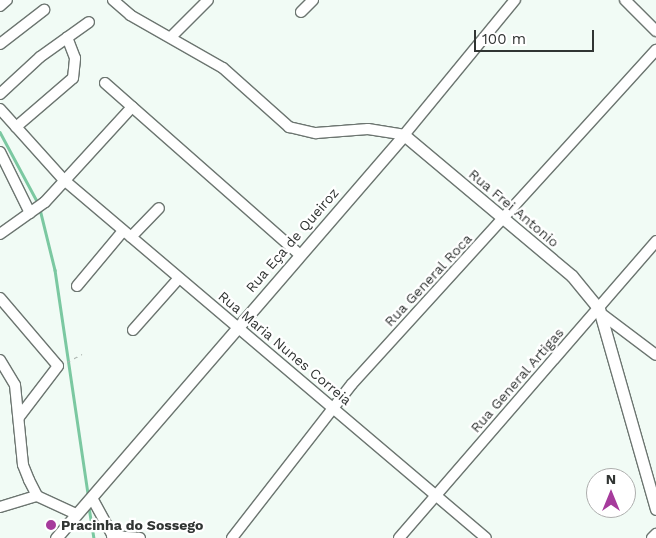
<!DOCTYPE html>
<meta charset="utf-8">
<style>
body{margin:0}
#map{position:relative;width:656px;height:538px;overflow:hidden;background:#f1fbf5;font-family:"Work Sans",sans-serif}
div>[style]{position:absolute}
.stream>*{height:2.5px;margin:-1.25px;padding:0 1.25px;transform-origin:1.25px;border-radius:1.25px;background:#7bc8a1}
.path>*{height:1px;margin-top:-0.5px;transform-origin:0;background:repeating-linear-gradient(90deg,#adb5b0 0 4px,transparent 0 8px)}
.roads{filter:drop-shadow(1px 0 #6c7570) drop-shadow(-1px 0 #6c7570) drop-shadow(0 1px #6c7570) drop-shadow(0 -1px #6c7570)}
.minor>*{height:10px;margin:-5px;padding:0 5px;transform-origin:5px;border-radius:5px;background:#fff}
.tertiary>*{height:11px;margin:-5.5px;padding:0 5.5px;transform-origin:5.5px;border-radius:5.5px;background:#fff}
.dots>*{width:14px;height:14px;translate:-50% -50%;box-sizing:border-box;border:2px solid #fff;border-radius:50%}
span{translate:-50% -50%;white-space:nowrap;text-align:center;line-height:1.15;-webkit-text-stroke:4.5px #fff;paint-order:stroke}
.street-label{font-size:14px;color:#313533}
.poi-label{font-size:14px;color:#313533;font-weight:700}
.left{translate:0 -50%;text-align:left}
.north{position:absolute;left:586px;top:468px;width:50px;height:50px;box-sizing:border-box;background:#fff;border:1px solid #adaead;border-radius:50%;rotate:0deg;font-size:14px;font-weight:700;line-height:20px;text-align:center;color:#313533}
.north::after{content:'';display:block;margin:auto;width:18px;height:22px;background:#a63b9c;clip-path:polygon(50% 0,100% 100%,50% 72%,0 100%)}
.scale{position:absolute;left:474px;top:30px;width:120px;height:22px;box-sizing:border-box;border:2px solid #313533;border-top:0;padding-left:6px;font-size:15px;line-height:18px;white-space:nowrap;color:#313533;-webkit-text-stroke:4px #fff;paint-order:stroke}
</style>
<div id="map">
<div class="stream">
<div style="left:0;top:132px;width:81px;rotate:61.8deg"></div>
<div style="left:40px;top:209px;width:63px;rotate:76.2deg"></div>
<div style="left:55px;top:270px;width:226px;rotate:81.6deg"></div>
<div style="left:89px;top:507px;width:31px;rotate:81deg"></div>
</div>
<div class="path">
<div style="left:67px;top:362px;width:17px;rotate:-28deg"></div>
</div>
<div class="roads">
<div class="minor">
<div style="left:113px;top:0;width:23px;rotate:41deg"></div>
<div style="left:130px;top:15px;width:107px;rotate:29.7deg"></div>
<div style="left:223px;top:68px;width:89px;rotate:41.8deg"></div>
<div style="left:289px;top:127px;width:28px;rotate:13deg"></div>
<div style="left:316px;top:133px;width:52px;rotate:-4.4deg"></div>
<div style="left:368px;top:129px;width:36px;rotate:9deg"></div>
<div style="left:404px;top:135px;width:175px;rotate:-50.6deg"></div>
<div style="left:625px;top:0;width:44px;rotate:45deg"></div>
<div style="left:0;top:6px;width:9px;rotate:-41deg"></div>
<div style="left:301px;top:12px;width:17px;rotate:-45deg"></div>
<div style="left:171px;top:37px;width:52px;rotate:-45deg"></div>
<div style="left:0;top:44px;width:56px;rotate:-37.7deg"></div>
<div style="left:105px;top:83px;width:259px;rotate:41.4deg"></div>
<div style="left:0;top:94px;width:54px;rotate:-42.8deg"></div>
<div style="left:40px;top:57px;width:60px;rotate:-35.5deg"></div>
<div style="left:0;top:109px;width:96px;rotate:48deg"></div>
<div style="left:64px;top:180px;width:553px;rotate:40.31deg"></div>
<div style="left:16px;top:127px;width:75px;rotate:-40.7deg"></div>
<div style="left:73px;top:78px;width:20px;rotate:-84deg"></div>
<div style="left:75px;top:58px;width:22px;rotate:-111deg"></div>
<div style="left:0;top:152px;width:68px;rotate:63.8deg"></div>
<div style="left:0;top:234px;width:55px;rotate:-35.4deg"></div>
<div style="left:45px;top:202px;width:129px;rotate:-47.5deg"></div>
<div style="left:131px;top:237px;width:40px;rotate:-46deg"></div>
<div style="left:77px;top:286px;width:72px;rotate:-50.1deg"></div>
<div style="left:0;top:298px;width:89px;rotate:49.5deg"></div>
<div style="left:58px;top:366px;width:64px;rotate:127.4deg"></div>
<div style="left:603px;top:315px;width:66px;rotate:37deg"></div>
<div style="left:133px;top:330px;width:69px;rotate:-48.5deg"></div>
<div style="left:0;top:360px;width:29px;rotate:59deg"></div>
<div style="left:15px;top:385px;width:80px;rotate:84.3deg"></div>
<div style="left:23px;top:465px;width:16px;rotate:68deg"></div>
<div style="left:29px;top:480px;width:18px;rotate:63deg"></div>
<div style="left:37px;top:496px;width:43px;rotate:24.8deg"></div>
<div style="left:92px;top:498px;width:46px;rotate:61.2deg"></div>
<div style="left:0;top:507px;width:39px;rotate:-17deg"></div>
<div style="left:112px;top:536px;width:28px;rotate:4deg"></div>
<div style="left:232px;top:538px;width:195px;rotate:-52.1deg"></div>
<div style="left:352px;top:384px;width:452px;rotate:-47.7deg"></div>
<div style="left:399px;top:538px;width:393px;rotate:-49.1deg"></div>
<div style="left:652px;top:538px;width:6px;rotate:-45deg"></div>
</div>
<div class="tertiary">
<div style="left:56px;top:538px;width:532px;rotate:-49.19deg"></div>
<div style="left:404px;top:135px;width:219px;rotate:40deg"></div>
<div style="left:572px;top:276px;width:43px;rotate:50.7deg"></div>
<div style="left:599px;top:309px;width:208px;rotate:74.1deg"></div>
</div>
</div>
<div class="dots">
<div style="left:51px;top:525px;background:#a63b9c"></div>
</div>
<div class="street-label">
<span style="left:514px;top:208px;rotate:40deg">Rua Frei Antonio</span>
<span style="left:292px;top:240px;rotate:-49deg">Rua Eça de Queiroz</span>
<span style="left:428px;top:280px;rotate:-47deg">Rua General Roca</span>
<span style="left:285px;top:348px;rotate:40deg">Rua Maria Nunes Correia</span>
<span style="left:517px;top:380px;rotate:-49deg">Rua General Artigas</span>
</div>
<div class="poi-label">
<span class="left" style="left:61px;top:525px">Pracinha do Sossego</span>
</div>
<div class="north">N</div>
<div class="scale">100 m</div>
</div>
